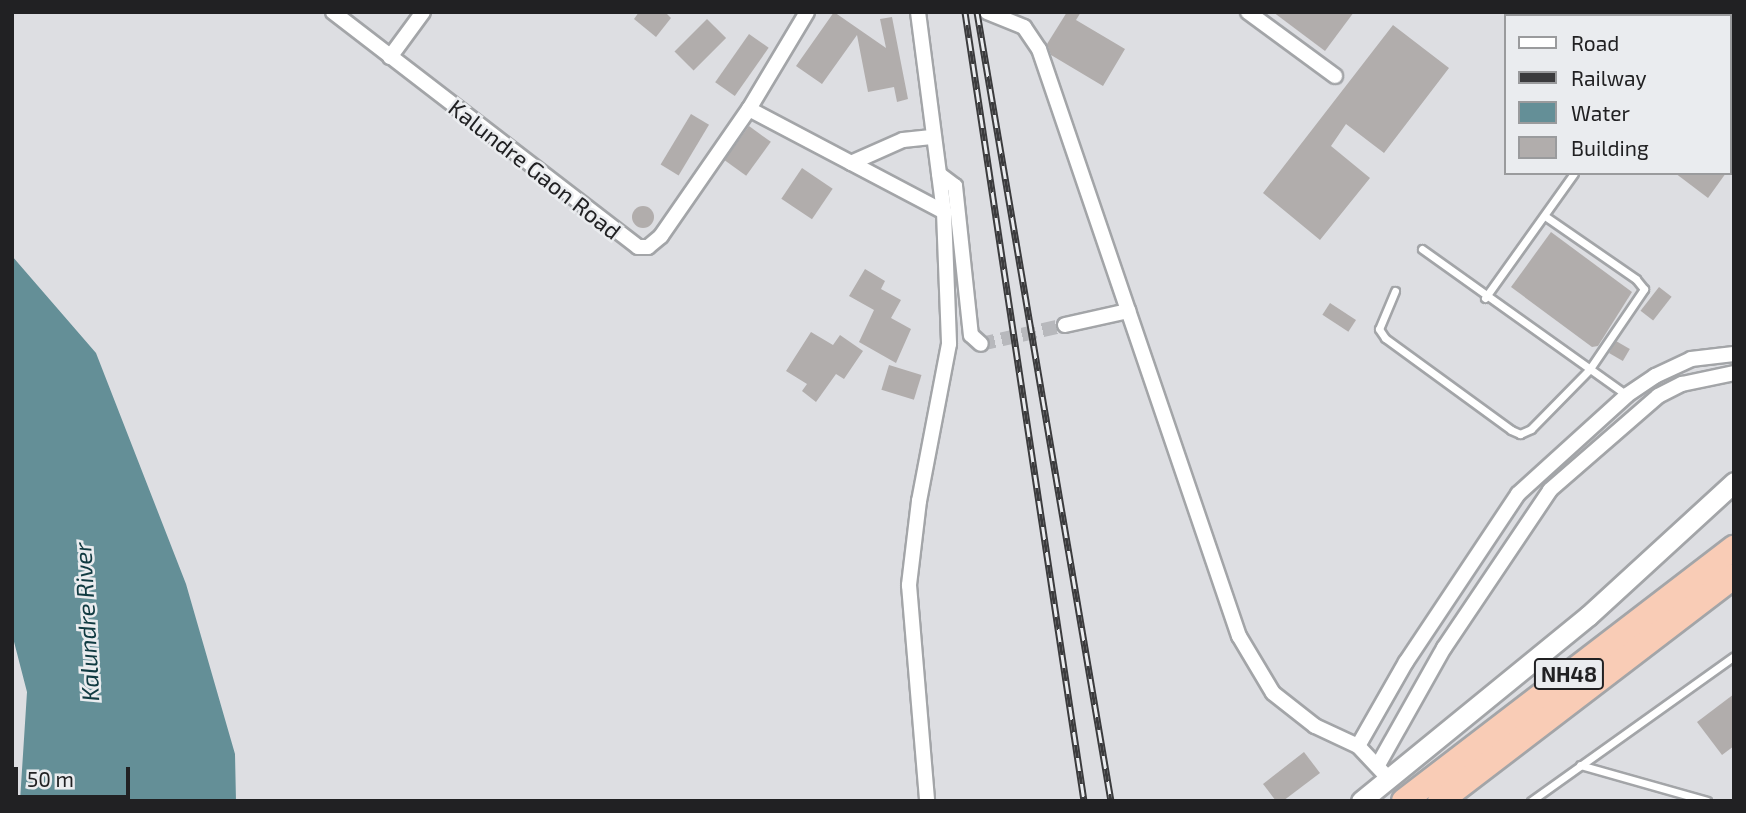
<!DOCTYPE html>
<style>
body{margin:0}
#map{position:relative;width:1746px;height:813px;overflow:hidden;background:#dddee2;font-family:"Exo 2",sans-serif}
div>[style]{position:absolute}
.water>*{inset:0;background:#648f97}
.building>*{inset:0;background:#b1adac;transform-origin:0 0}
.round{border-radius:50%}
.street-tunnel>*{height:14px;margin-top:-7px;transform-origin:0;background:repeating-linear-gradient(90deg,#b7b8bc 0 14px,transparent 0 21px)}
.roads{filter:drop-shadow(2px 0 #a3a5a8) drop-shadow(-2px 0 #a3a5a8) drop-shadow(0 2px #a3a5a8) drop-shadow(0 -2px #a3a5a8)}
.lane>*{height:7px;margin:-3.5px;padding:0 3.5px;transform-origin:3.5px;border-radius:3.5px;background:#fff}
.street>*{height:14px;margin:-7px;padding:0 7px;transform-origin:7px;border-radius:7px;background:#fff}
.secondary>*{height:19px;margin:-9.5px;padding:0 9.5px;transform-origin:9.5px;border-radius:9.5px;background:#fff}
.highway>*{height:24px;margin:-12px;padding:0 12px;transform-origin:12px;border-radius:12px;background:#f9ccb6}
.rail>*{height:7px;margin-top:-3.5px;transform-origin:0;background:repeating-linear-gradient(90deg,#eaecef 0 13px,#3b3b3d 0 26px);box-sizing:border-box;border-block:2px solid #3b3b3d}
span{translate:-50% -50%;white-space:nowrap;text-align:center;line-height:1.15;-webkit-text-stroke:5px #eaecef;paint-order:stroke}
.shield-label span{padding:2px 5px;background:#eaecef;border:2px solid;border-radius:5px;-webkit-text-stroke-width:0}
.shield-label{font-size:21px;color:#212123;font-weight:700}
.street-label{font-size:23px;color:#212123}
.water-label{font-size:24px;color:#103a41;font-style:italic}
.frame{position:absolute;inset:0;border:14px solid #212123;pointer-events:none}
.legend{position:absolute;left:1504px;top:14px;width:228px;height:161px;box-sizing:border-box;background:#eaecef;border:2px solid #9a9b9d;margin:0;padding:9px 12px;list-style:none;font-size:21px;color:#212123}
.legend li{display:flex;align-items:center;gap:14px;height:35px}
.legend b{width:35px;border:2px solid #9a9b9d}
.scale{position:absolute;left:14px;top:767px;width:116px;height:32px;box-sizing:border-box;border:4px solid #212123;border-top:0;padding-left:9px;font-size:21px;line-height:24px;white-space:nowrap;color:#212123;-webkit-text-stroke:5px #eaecef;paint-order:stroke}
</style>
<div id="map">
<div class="water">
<div style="clip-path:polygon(12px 256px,96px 353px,186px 584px,235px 754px,236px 801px,20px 801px,27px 692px,12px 634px)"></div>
</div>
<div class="building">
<div style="clip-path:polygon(639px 12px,665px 12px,671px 18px,656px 37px,634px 19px)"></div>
<div style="clip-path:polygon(834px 12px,886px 48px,880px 19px,892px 17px,908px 99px,897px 102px,894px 87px,868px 92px,857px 35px,822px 84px,796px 66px)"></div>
<div style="clip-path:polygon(1067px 12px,1081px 12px,1076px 20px,1125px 49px,1103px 86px,1051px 55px,1047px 44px)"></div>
<div style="clip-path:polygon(1273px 12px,1354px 12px,1325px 51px)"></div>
<div style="left:707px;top:19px;width:27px;height:46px;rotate:45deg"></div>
<div style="clip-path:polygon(1393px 25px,1449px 68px,1384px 153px,1346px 124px,1331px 146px,1370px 178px,1320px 240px,1263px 193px)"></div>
<div style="left:749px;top:34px;width:24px;height:59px;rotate:35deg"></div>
<div style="left:691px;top:114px;width:21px;height:59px;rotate:31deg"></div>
<div style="left:749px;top:126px;width:27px;height:42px;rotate:36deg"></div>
<div style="left:802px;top:168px;width:37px;height:37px;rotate:34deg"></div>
<div style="clip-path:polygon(1675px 173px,1726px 173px,1708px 198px)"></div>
<div class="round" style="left:632px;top:206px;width:22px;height:22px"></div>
<div style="clip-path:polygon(1551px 232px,1632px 292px,1598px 346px,1592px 347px,1511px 287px)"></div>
<div style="clip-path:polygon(865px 269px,885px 281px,881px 289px,901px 300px,891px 318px,911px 329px,896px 363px,859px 342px,874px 310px,849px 296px)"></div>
<div style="left:1659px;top:287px;width:16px;height:30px;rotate:38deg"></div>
<div style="left:1330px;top:303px;width:31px;height:14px;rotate:33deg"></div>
<div style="clip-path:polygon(811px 332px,833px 345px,840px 335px,863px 351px,844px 379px,836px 374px,816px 402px,802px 391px,807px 384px,786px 371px)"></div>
<div style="left:1616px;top:341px;width:16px;height:14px;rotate:30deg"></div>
<div style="left:889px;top:365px;width:34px;height:26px;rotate:17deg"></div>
<div style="clip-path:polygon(1734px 694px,1734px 746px,1722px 755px,1697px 722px)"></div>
<div style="clip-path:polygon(1304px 752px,1320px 773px,1283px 801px,1276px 801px,1263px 784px)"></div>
</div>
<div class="street-tunnel">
<div style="left:981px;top:344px;width:86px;rotate:-12.7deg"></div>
</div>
<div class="roads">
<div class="lane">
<div style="left:1422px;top:249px;width:252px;rotate:35.5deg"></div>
<div style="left:1395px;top:291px;width:41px;rotate:112.8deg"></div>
<div style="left:1379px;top:329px;width:11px;rotate:56deg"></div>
<div style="left:1385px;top:338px;width:156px;rotate:36.1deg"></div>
<div style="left:1511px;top:430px;width:10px;rotate:24deg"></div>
<div style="left:1520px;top:434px;width:12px;rotate:-24deg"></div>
<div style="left:1531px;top:429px;width:83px;rotate:-45.5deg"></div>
<div style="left:1589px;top:370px;width:98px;rotate:-55.8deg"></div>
<div style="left:1644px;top:289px;width:13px;rotate:-129deg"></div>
<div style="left:1636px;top:279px;width:111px;rotate:-145.3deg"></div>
<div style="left:1485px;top:298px;width:153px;rotate:-54.5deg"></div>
<div style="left:1580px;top:765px;width:132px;rotate:15.8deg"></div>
<div style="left:1531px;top:801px;width:249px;rotate:-35.5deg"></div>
</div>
<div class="street">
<div style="left:333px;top:12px;width:385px;rotate:37.6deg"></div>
<div style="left:638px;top:247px;width:10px"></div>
<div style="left:648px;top:247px;width:17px;rotate:-40deg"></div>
<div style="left:661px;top:236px;width:155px;rotate:-55.3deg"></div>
<div style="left:749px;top:109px;width:113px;rotate:-59.1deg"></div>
<div style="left:918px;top:12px;width:202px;rotate:82.6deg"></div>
<div style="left:944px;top:212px;width:132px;rotate:87.8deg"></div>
<div style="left:949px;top:344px;width:160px;rotate:100.8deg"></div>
<div style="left:919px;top:501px;width:85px;rotate:96.8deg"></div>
<div style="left:909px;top:585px;width:217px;rotate:85.2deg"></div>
<div style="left:987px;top:12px;width:40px;rotate:22deg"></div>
<div style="left:1024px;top:27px;width:27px;rotate:56deg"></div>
<div style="left:1039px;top:49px;width:620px;rotate:71.19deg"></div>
<div style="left:1239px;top:636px;width:66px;rotate:59.2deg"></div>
<div style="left:1273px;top:693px;width:53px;rotate:38.2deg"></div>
<div style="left:1315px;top:726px;width:47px;rotate:24.9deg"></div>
<div style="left:1358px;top:746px;width:45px;rotate:46.8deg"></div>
<div style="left:1248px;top:12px;width:108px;rotate:36.3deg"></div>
<div style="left:390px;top:57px;width:56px;rotate:-53.7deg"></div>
<div style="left:749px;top:109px;width:221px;rotate:27.8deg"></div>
<div style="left:851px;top:163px;width:57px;rotate:-23.9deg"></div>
<div style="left:903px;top:140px;width:31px;rotate:-6deg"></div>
<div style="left:939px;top:174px;width:20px;rotate:37deg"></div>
<div style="left:955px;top:186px;width:150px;rotate:83.9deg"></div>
<div style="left:971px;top:335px;width:13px;rotate:42deg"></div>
<div style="left:1065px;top:325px;width:65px;rotate:-12.5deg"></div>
<div style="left:1358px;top:746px;width:97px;rotate:-60.3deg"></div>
<div style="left:1406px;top:662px;width:202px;rotate:-56.3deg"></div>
<div style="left:1518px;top:494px;width:147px;rotate:-42.2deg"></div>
<div style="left:1627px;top:395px;width:34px;rotate:-34deg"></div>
<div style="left:1655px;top:376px;width:40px;rotate:-25deg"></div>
<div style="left:1691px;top:359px;width:43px;rotate:-6.6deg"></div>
<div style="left:1378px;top:765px;width:134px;rotate:-60.6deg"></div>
<div style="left:1444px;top:648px;width:190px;rotate:-56.1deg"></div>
<div style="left:1550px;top:490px;width:143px;rotate:-41deg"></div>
<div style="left:1658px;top:396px;width:27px;rotate:-27deg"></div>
<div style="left:1682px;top:384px;width:53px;rotate:-11.9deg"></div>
</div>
<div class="secondary">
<div style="left:1361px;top:801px;width:293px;rotate:-39.2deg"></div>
<div style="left:1588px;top:616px;width:198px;rotate:-42.5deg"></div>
</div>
<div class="highway">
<div style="left:1404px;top:801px;width:416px;rotate:-37.5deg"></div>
<div style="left:1440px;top:801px;width:370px;rotate:-37.4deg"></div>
</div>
</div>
<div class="rail">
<div style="left:965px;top:12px;width:798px;rotate:81.42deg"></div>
<div style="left:977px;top:12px;width:800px;rotate:80.36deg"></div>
</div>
<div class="shield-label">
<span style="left:1569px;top:674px">NH48</span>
</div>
<div class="street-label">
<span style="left:535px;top:169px;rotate:38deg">Kalundre Gaon Road</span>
</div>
<div class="water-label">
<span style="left:86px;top:622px;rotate:-93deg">Kalundre River</span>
</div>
<div class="frame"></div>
<ul class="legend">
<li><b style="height:9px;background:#fff"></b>Road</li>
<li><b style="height:9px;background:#3b3b3d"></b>Railway</li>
<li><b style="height:19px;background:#648f97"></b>Water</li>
<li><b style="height:19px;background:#b1adac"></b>Building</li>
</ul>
<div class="scale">50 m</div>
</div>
